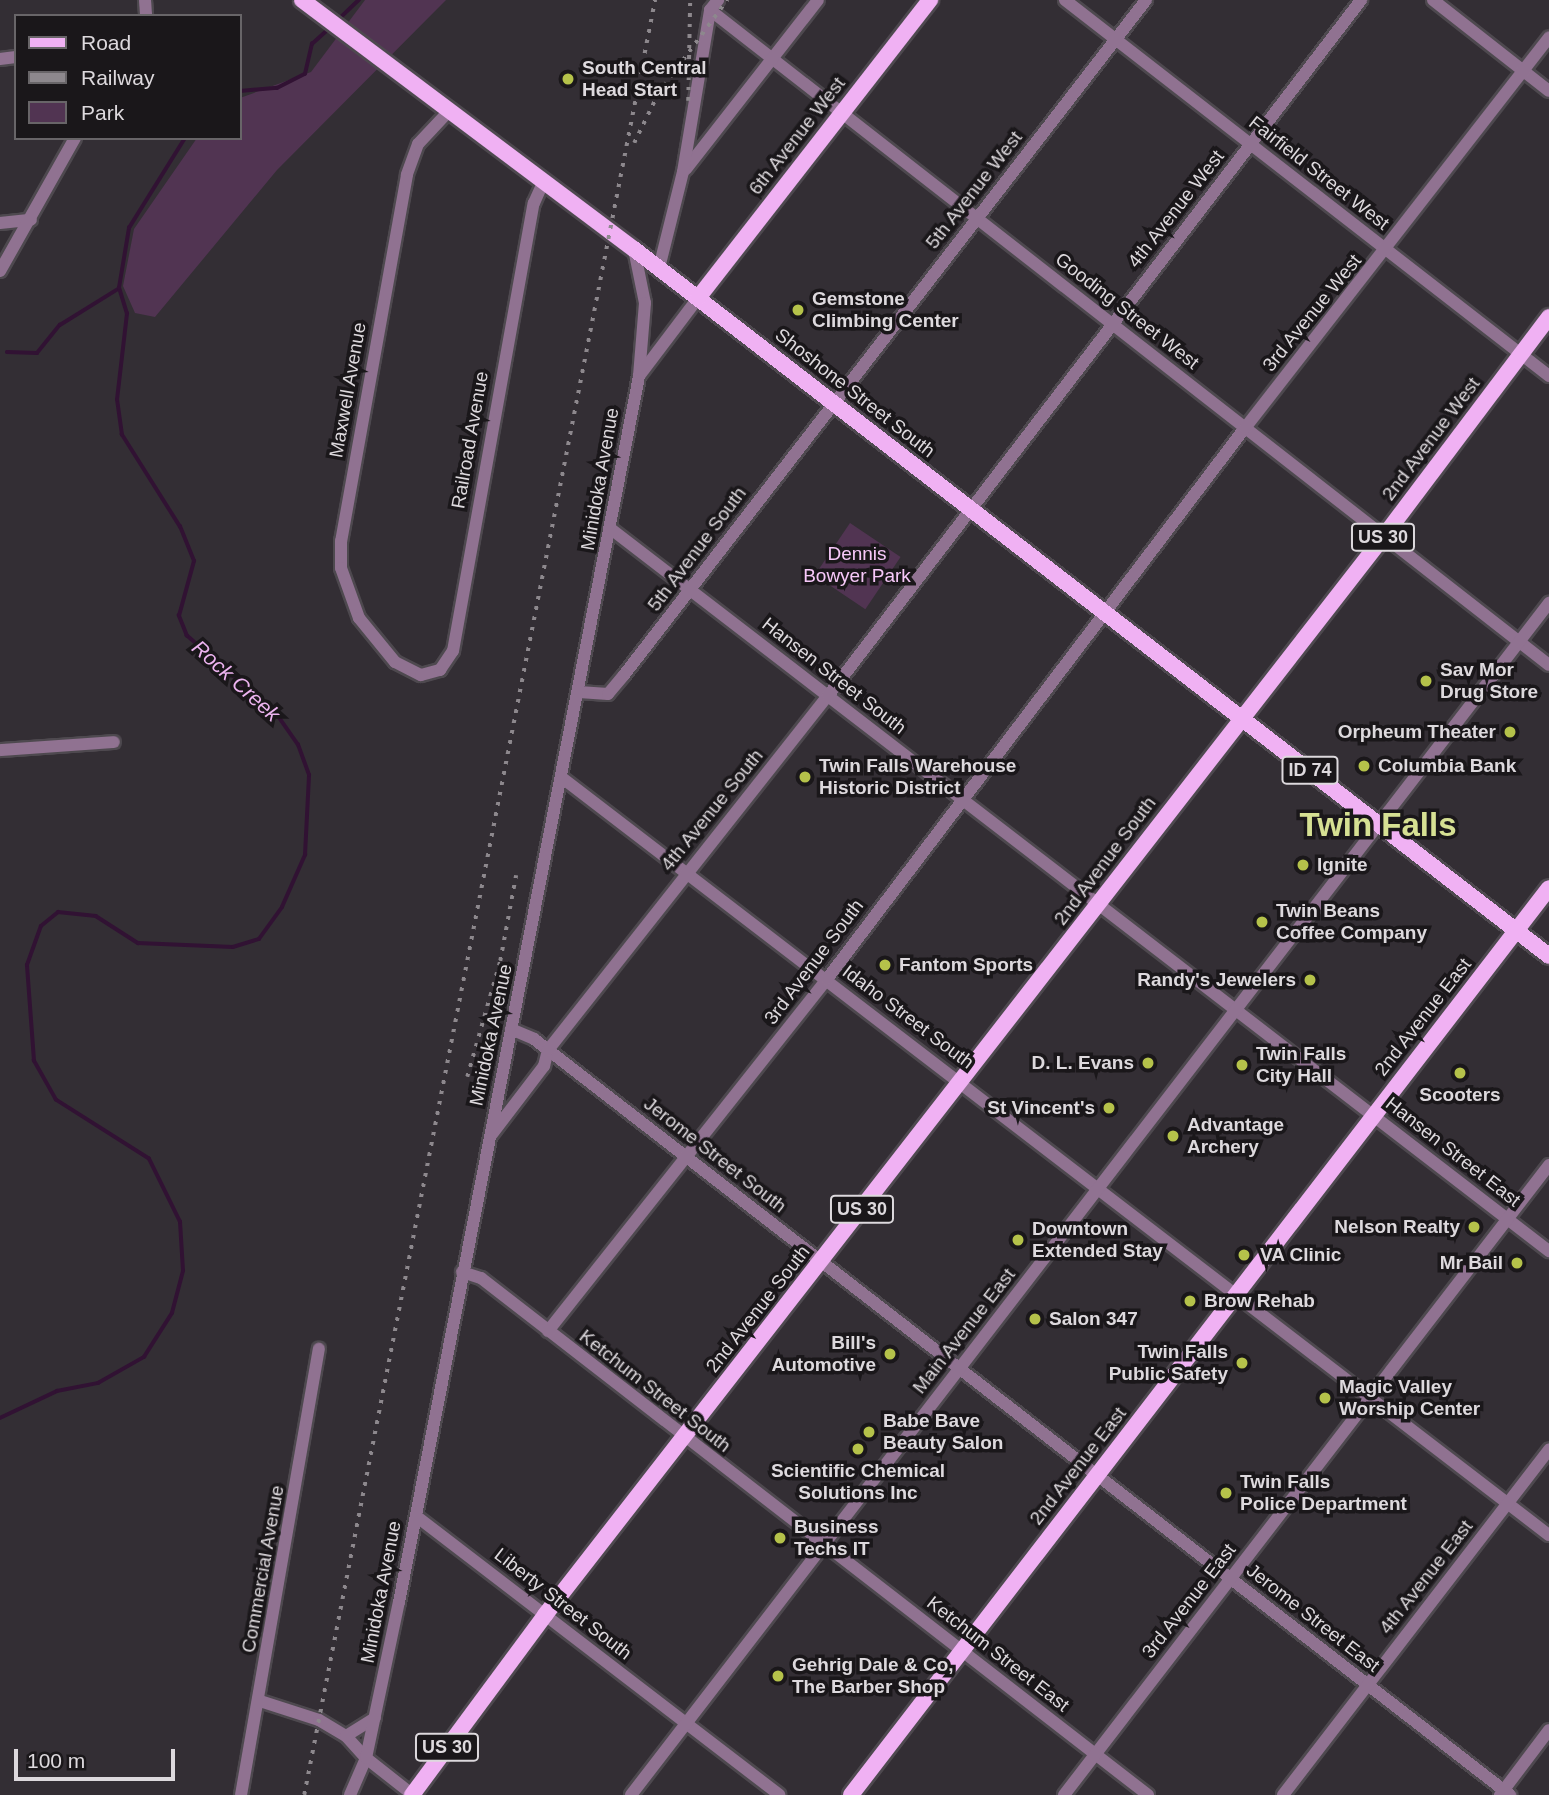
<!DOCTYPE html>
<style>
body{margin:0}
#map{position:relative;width:1549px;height:1795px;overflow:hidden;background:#332e34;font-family:Helvetica,sans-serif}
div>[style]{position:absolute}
.green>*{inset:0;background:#513452;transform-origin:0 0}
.stream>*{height:3.5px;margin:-1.75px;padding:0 1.75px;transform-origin:1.75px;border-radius:1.75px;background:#311233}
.roads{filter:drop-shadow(2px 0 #4e494f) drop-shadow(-2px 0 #4e494f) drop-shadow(0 2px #4e494f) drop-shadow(0 -2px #4e494f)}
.minor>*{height:12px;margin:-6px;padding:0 6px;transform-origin:6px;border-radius:6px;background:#907291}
.major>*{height:16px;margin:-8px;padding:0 8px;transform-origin:8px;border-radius:8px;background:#f0b1f3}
.rail>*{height:3.5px;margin-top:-1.75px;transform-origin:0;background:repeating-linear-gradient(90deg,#8d888d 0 3.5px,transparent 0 10.5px)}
.dots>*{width:19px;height:19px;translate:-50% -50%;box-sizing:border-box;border:4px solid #1a171a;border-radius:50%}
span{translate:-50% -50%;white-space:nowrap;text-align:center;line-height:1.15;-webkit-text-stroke:7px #1a171a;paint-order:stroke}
.shield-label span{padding:2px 5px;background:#1a171a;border:2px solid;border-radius:5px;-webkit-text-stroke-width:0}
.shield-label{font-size:18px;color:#ddd9dd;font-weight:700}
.poi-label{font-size:19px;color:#ddd9dd;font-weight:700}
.left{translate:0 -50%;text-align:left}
.right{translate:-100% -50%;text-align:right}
.street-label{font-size:19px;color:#ddd9dd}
.park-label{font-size:19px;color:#f7c8f9}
.water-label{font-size:21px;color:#edb4f0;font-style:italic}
.town-label{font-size:33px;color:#d6e093;font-weight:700}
.legend{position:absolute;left:14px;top:14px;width:228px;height:126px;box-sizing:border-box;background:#1a171a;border:2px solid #686568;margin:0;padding:9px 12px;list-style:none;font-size:21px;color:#ddd9dd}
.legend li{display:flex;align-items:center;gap:14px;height:35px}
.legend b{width:35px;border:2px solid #686568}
.scale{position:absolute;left:14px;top:1749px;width:161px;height:32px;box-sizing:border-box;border:4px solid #ddd9dd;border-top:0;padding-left:9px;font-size:21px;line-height:24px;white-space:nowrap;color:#ddd9dd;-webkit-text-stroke:5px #1a171a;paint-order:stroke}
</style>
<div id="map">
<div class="green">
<div style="clip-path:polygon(365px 0,446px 0,277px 170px,155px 317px,135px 313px,123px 286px,134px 229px,197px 138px,240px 138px,240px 98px,311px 72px)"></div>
<div style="left:850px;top:523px;width:61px;height:63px;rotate:34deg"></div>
</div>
<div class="stream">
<div style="left:338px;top:20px;width:29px;rotate:-44deg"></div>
<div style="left:240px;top:91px;width:37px;rotate:-5deg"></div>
<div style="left:277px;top:88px;width:31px;rotate:-27deg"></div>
<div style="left:305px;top:74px;width:31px;rotate:-77deg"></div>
<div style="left:312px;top:44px;width:24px;rotate:-42deg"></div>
<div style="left:7px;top:352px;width:30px;rotate:2deg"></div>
<div style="left:37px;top:353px;width:36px;rotate:-51deg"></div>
<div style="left:60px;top:325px;width:68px;rotate:-31.8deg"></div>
<div style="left:0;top:1418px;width:63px;rotate:-25.3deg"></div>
<div style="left:57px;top:1391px;width:42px;rotate:-11deg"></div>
<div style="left:98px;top:1383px;width:53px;rotate:-29.5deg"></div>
<div style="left:144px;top:1357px;width:52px;rotate:-57.5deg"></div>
<div style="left:172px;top:1313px;width:43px;rotate:-75.3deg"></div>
<div style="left:183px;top:1271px;width:49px;rotate:-93.5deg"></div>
<div style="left:180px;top:1222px;width:70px;rotate:-116.2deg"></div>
<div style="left:149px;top:1159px;width:110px;rotate:-147.6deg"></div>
<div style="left:56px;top:1100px;width:45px;rotate:-119.4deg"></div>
<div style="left:34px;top:1061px;width:96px;rotate:-94.2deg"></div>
<div style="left:27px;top:965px;width:41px;rotate:-70.3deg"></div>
<div style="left:41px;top:926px;width:22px;rotate:-39deg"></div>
<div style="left:58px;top:912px;width:38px;rotate:6deg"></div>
<div style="left:96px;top:916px;width:50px;rotate:32.7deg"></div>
<div style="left:138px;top:943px;width:95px;rotate:2.4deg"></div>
<div style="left:233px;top:947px;width:27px;rotate:-17deg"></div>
<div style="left:259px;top:939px;width:39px;rotate:-54deg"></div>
<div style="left:282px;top:907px;width:57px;rotate:-66.1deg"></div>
<div style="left:305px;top:855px;width:80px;rotate:-87.1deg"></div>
<div style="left:309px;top:775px;width:32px;rotate:-110deg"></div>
<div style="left:298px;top:745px;width:37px;rotate:-125deg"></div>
<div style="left:277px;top:715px;width:120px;rotate:-138.7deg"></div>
<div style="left:187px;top:636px;width:22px;rotate:-112deg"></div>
<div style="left:179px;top:616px;width:57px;rotate:-74.7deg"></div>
<div style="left:194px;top:561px;width:37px;rotate:-112deg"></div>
<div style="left:180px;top:527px;width:109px;rotate:-122.2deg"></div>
<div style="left:122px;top:435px;width:35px;rotate:-98deg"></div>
<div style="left:117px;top:400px;width:87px;rotate:-83.4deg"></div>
<div style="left:127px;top:314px;width:27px;rotate:-107deg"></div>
<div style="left:119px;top:288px;width:61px;rotate:-80.5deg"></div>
<div style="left:129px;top:228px;width:106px;rotate:-58.1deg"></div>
</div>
<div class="roads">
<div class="minor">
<div style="left:145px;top:0;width:16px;rotate:86deg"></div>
<div style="left:1065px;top:0;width:613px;rotate:37.84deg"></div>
<div style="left:1433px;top:0;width:147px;rotate:38.1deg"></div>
<div style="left:710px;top:10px;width:1064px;rotate:37.98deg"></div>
<div style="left:0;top:59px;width:16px;rotate:-7deg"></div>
<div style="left:449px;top:111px;width:45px;rotate:133.2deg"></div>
<div style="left:418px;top:144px;width:33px;rotate:110deg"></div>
<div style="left:407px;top:175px;width:372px;rotate:100.2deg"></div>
<div style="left:341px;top:541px;width:27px;rotate:90deg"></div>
<div style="left:341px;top:568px;width:53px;rotate:70.2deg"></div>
<div style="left:359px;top:618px;width:57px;rotate:50.7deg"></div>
<div style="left:395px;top:662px;width:29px;rotate:27deg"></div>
<div style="left:421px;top:675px;width:20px;rotate:-15deg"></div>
<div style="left:440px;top:670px;width:23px;rotate:-56deg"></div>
<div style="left:453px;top:651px;width:455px;rotate:-79.8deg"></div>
<div style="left:534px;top:203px;width:24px;rotate:-66deg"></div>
<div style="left:686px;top:169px;width:214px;rotate:-52deg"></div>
<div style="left:0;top:223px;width:31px;rotate:-6deg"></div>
<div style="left:634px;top:249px;width:55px;rotate:78.5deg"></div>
<div style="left:645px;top:303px;width:73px;rotate:94.7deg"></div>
<div style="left:659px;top:268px;width:99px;rotate:-76deg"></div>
<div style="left:683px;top:172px;width:164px;rotate:-80.5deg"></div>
<div style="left:710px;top:10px;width:13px;rotate:-51deg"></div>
<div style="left:0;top:271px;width:153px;rotate:-60.6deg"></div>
<div style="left:611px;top:529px;width:1184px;rotate:37.59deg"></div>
<div style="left:579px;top:692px;width:29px;rotate:4deg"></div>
<div style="left:608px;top:694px;width:25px;rotate:-50deg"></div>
<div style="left:624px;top:675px;width:853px;rotate:-52.28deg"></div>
<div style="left:0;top:750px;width:114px;rotate:-4deg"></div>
<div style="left:561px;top:777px;width:1245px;rotate:37.5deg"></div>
<div style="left:511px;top:1029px;width:25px;rotate:23deg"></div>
<div style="left:534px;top:1039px;width:1235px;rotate:37.76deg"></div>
<div style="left:492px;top:1134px;width:86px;rotate:-52.6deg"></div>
<div style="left:544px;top:1066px;width:16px;rotate:-76deg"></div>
<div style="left:548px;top:1050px;width:451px;rotate:-51.7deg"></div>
<div style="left:828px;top:696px;width:877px;rotate:-52.55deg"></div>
<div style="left:462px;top:1272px;width:20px;rotate:18deg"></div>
<div style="left:481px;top:1278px;width:844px;rotate:37.78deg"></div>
<div style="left:548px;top:1331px;width:449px;rotate:-51.6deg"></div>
<div style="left:827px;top:979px;width:692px;rotate:-52.82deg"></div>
<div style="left:1245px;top:428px;width:495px;rotate:-52.1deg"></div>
<div style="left:416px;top:1516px;width:458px;rotate:37.5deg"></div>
<div style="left:260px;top:1701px;width:62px;rotate:17.9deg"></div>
<div style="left:319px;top:1720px;width:31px;rotate:31deg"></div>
<div style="left:346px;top:1736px;width:30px;rotate:48deg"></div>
<div style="left:366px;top:1758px;width:60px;rotate:38.2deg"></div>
<div style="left:346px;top:1736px;width:34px;rotate:-32deg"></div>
<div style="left:241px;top:1795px;width:453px;rotate:-80.1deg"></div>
<div style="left:350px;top:1795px;width:40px;rotate:-66.6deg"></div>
<div style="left:366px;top:1758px;width:159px;rotate:-78.1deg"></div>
<div style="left:399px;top:1602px;width:1249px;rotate:-78.92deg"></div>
<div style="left:639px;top:376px;width:98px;rotate:-52.9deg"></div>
<div style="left:631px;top:1795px;width:1505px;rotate:-52.4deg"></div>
<div style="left:1064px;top:1795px;width:795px;rotate:-52.41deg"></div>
<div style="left:1283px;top:1795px;width:436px;rotate:-52.4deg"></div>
<div style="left:1500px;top:1795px;width:81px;rotate:-53deg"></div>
</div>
<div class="major">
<div style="left:302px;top:0;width:415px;rotate:36.9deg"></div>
<div style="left:634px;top:249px;width:1156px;rotate:37.69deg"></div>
<div style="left:698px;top:298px;width:378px;rotate:-52.1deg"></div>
<div style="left:412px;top:1795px;width:224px;rotate:-53.5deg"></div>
<div style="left:545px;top:1615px;width:1367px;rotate:-52.13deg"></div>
<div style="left:1384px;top:536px;width:274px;rotate:-53deg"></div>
<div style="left:851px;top:1795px;width:1144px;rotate:-52.42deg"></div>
</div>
</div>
<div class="rail">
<div style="left:688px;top:101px;width:101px;rotate:-88.9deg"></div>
<div style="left:634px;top:143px;width:55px;rotate:-63.9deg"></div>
<div style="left:658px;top:94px;width:117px;rotate:-53.7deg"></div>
<div style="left:467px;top:1077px;width:121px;rotate:-74.1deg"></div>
<div style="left:500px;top:961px;width:87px;rotate:-79.5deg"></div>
<div style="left:304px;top:1795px;width:1829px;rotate:-78.94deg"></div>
</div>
<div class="dots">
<div style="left:568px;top:79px;background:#b5c24a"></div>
<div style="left:798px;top:310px;background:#b5c24a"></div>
<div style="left:1426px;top:681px;background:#b5c24a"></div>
<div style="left:1510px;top:732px;background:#b5c24a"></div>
<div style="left:1364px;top:766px;background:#b5c24a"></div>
<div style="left:805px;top:777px;background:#b5c24a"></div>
<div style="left:1303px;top:865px;background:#b5c24a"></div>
<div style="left:1262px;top:922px;background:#b5c24a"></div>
<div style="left:885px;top:965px;background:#b5c24a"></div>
<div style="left:1310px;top:980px;background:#b5c24a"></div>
<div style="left:1148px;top:1063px;background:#b5c24a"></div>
<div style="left:1242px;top:1065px;background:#b5c24a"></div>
<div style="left:1460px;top:1073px;background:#b5c24a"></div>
<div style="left:1109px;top:1108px;background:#b5c24a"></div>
<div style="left:1173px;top:1136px;background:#b5c24a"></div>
<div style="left:1474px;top:1227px;background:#b5c24a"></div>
<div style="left:1018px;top:1240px;background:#b5c24a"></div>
<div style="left:1244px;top:1255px;background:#b5c24a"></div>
<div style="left:1517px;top:1263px;background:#b5c24a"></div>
<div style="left:1190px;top:1301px;background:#b5c24a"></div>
<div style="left:1035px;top:1319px;background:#b5c24a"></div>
<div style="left:890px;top:1354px;background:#b5c24a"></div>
<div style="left:1242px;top:1363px;background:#b5c24a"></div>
<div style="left:1325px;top:1398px;background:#b5c24a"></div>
<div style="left:869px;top:1432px;background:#b5c24a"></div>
<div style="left:858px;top:1449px;background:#b5c24a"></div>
<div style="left:1226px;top:1493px;background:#b5c24a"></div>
<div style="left:780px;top:1538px;background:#b5c24a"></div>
<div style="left:778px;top:1676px;background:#b5c24a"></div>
</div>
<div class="shield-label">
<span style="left:1383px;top:537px">US 30</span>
<span style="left:1310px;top:770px">ID 74</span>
<span style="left:862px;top:1209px">US 30</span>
<span style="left:447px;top:1747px">US 30</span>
</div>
<div class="poi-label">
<span class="left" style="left:582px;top:79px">South Central<br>Head Start</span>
<span class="left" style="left:812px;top:310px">Gemstone<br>Climbing Center</span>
<span class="left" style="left:1440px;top:681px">Sav Mor<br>Drug Store</span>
<span class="right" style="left:1496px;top:732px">Orpheum Theater</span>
<span class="left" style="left:819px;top:777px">Twin Falls Warehouse<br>Historic District</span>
<span class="left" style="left:1378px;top:766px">Columbia Bank</span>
<span class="left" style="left:1317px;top:865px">Ignite</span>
<span class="left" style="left:1276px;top:922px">Twin Beans<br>Coffee Company</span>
<span class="left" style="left:899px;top:965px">Fantom Sports</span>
<span class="right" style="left:1296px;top:980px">Randy's Jewelers</span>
<span class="left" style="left:1256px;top:1065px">Twin Falls<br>City Hall</span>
<span class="right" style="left:1134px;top:1063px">D. L. Evans</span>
<span style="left:1460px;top:1095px">Scooters</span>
<span class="right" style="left:1095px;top:1108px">St Vincent's</span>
<span class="left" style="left:1187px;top:1136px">Advantage<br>Archery</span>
<span class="right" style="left:1460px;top:1227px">Nelson Realty</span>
<span class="left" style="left:1032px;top:1240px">Downtown<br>Extended Stay</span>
<span class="left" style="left:1260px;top:1255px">VA Clinic</span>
<span class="right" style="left:1503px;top:1263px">Mr Bail</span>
<span class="left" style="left:1204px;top:1301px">Brow Rehab</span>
<span class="left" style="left:1049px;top:1319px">Salon 347</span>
<span class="right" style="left:876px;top:1354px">Bill's<br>Automotive</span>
<span class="right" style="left:1228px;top:1363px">Twin Falls<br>Public Safety</span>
<span class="left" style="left:1339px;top:1398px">Magic Valley<br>Worship Center</span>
<span class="left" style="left:883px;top:1432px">Babe Bave<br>Beauty Salon</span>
<span style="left:858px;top:1482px">Scientific Chemical<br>Solutions Inc</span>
<span class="left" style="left:1240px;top:1493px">Twin Falls<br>Police Department</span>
<span class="left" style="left:794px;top:1538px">Business<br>Techs IT</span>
<span class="left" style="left:792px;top:1676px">Gehrig Dale &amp; Co,<br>The Barber Shop</span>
</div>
<div class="street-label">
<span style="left:797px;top:136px;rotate:-52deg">6th Avenue West</span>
<span style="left:1319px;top:173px;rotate:38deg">Fairfield Street West</span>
<span style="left:974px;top:190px;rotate:-52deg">5th Avenue West</span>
<span style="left:1176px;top:209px;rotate:-52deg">4th Avenue West</span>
<span style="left:1127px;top:311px;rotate:38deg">Gooding Street West</span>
<span style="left:1312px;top:313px;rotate:-51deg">3rd Avenue West</span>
<span style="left:348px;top:390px;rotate:-80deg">Maxwell Avenue</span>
<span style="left:855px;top:393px;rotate:38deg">Shoshone Street South</span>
<span style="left:1431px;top:439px;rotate:-53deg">2nd Avenue West</span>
<span style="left:470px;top:440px;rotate:-80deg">Railroad Avenue</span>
<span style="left:600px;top:479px;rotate:-80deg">Minidoka Avenue</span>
<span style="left:697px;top:549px;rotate:-53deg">5th Avenue South</span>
<span style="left:834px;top:676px;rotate:38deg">Hansen Street South</span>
<span style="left:712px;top:810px;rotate:-51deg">4th Avenue South</span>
<span style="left:1105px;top:861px;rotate:-53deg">2nd Avenue South</span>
<span style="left:814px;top:962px;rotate:-53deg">3rd Avenue South</span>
<span style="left:908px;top:1017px;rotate:37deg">Idaho Street South</span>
<span style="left:1423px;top:1017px;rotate:-52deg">2nd Avenue East</span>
<span style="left:491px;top:1035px;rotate:-78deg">Minidoka Avenue</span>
<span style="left:1453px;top:1152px;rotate:38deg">Hansen Street East</span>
<span style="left:715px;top:1155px;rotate:38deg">Jerome Street South</span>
<span style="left:758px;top:1309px;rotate:-52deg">2nd Avenue South</span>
<span style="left:964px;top:1331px;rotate:-52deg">Main Avenue East</span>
<span style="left:655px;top:1391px;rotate:38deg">Ketchum Street South</span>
<span style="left:1078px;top:1466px;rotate:-52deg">2nd Avenue East</span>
<span style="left:263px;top:1569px;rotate:-80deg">Commercial Avenue</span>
<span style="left:1426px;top:1577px;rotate:-52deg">4th Avenue East</span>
<span style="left:381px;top:1592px;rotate:-79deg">Minidoka Avenue</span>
<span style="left:1189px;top:1601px;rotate:-52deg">3rd Avenue East</span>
<span style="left:563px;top:1604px;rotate:38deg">Liberty Street South</span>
<span style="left:1313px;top:1618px;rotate:38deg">Jerome Street East</span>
<span style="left:998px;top:1654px;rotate:38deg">Ketchum Street East</span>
</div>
<div class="park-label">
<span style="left:857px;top:565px">Dennis<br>Bowyer Park</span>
</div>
<div class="water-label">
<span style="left:236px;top:681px;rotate:42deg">Rock Creek</span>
</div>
<div class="town-label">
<span style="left:1378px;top:825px">Twin Falls</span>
</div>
<ul class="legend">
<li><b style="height:9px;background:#f0b1f3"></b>Road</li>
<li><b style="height:9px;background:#8d888d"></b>Railway</li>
<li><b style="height:19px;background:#513452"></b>Park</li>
</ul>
<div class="scale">100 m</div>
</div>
